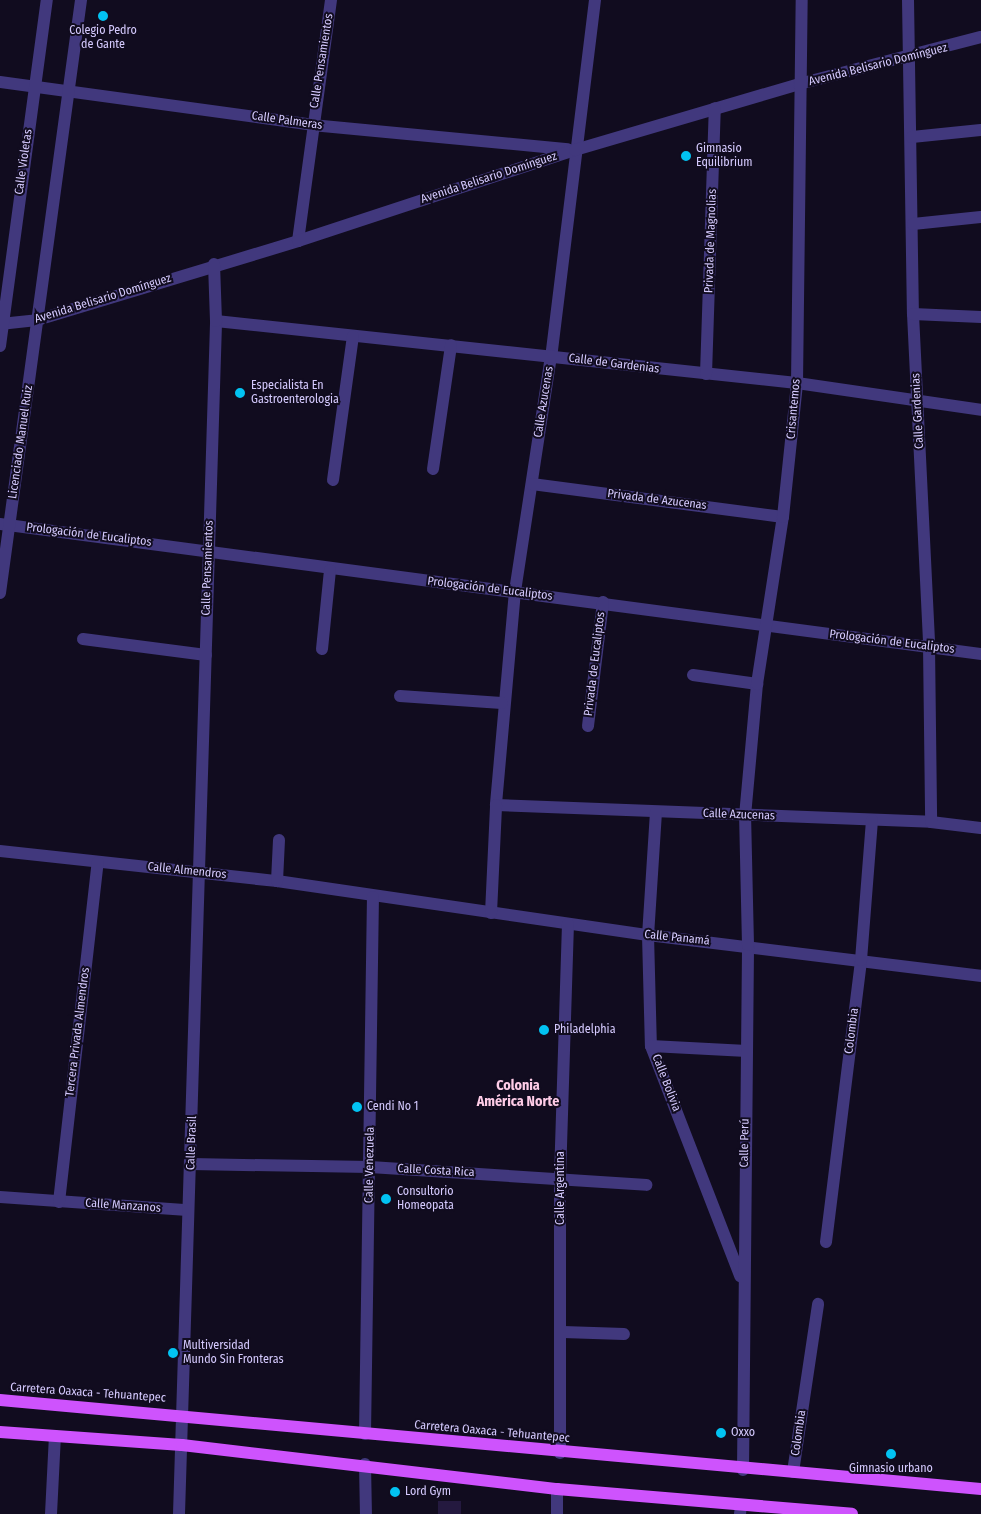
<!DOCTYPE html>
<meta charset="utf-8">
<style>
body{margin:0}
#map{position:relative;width:981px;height:1514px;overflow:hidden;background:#110c1f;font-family:"Fira Sans Condensed",sans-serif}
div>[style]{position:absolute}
.building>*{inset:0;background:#24193f;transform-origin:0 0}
.minor>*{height:12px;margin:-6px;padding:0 6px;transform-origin:6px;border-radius:6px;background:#41387d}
.major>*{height:12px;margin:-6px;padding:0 6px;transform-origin:6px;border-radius:6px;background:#ce53fd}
.dots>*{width:14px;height:14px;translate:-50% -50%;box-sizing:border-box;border:2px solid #110c1f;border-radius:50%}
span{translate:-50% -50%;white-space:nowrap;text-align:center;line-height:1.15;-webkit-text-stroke:4px #110c1f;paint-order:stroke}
.poi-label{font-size:12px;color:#d5cafe}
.left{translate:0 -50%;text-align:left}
.street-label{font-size:12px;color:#d5cafe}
.neighbourhood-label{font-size:14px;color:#fecce7;font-weight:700}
</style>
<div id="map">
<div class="building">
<div style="left:438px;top:1501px;width:23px;height:13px"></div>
</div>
<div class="minor">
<div style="left:595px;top:0;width:359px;rotate:97deg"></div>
<div style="left:551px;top:356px;width:238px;rotate:98.7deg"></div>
<div style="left:515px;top:591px;width:215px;rotate:95.1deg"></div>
<div style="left:496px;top:805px;width:435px;rotate:2.2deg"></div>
<div style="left:931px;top:822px;width:50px;rotate:6.8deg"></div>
<div style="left:908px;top:0;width:314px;rotate:89.1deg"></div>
<div style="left:913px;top:314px;width:332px;rotate:87.2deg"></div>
<div style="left:929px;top:646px;width:176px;rotate:89.3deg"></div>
<div style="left:0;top:82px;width:315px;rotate:7.8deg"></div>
<div style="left:312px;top:125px;width:257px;rotate:5.4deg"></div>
<div style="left:912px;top:137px;width:69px;rotate:-5.8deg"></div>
<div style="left:913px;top:224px;width:68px;rotate:-5.9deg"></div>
<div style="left:298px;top:241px;width:243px;rotate:-82.2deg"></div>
<div style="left:913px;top:314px;width:68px;rotate:2.5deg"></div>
<div style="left:216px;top:321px;width:584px;rotate:6.09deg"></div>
<div style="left:797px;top:383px;width:186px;rotate:8.3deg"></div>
<div style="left:0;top:324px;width:37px;rotate:-6deg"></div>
<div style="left:37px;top:320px;width:273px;rotate:-16.8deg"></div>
<div style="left:298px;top:241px;width:292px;rotate:-18.2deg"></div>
<div style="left:575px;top:150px;width:234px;rotate:-16.4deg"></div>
<div style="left:799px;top:84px;width:188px;rotate:-14.5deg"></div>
<div style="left:0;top:346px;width:349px;rotate:-82.3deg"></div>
<div style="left:706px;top:374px;width:266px;rotate:-88.1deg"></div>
<div style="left:433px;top:469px;width:125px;rotate:-81.7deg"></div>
<div style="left:333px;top:480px;width:145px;rotate:-82.1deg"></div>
<div style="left:532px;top:484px;width:253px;rotate:7.5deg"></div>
<div style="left:0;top:524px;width:990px;rotate:7.55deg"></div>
<div style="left:0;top:593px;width:599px;rotate:-82.22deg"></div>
<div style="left:83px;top:639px;width:124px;rotate:7.4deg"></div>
<div style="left:322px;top:649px;width:79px;rotate:-84.2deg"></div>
<div style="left:693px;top:675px;width:65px;rotate:8deg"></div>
<div style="left:400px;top:696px;width:102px;rotate:3.9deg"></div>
<div style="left:588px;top:726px;width:125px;rotate:-83.1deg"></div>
<div style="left:656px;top:812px;width:123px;rotate:93.7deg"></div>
<div style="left:648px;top:935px;width:111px;rotate:88.5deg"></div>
<div style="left:651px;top:1046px;width:247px;rotate:68.8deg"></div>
<div style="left:0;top:851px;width:279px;rotate:6.2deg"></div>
<div style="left:277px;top:881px;width:375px;rotate:8.3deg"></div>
<div style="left:648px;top:935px;width:336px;rotate:7deg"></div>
<div style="left:277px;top:881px;width:41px;rotate:-87.2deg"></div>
<div style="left:491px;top:913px;width:108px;rotate:-87.3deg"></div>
<div style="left:651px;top:1046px;width:96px;rotate:3deg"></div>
<div style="left:191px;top:1164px;width:179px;rotate:1deg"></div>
<div style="left:370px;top:1167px;width:277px;rotate:3.7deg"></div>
<div style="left:0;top:1197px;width:188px;rotate:4deg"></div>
<div style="left:59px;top:1202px;width:342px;rotate:-83.5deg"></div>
<div style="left:826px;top:1242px;width:284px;rotate:-82.9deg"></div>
<div style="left:861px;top:960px;width:140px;rotate:-85.5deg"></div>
<div style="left:563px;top:1332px;width:61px;rotate:1.9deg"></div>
<div style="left:365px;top:1434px;width:537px;rotate:-89.15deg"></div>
<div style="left:560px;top:1453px;width:275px;rotate:-90deg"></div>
<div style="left:560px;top:1178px;width:254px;rotate:-88.2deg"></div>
<div style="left:365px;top:1464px;width:50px;rotate:88.9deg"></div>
<div style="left:743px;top:1470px;width:525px;rotate:-89.45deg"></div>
<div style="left:748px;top:945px;width:129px;rotate:-91.3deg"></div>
<div style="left:745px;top:816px;width:133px;rotate:-84.8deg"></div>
<div style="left:757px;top:684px;width:169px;rotate:-81.2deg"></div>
<div style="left:783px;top:517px;width:135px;rotate:-84deg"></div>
<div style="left:797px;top:383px;width:383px;rotate:-89.3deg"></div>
<div style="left:793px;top:1472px;width:170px;rotate:-81.5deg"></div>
<div style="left:557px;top:1489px;width:25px;rotate:90deg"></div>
<div style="left:51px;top:1514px;width:78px;rotate:-87.1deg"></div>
<div style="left:179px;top:1514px;width:1194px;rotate:-88.22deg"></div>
<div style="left:216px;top:321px;width:57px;rotate:-92deg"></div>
<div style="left:740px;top:1514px;width:8px;rotate:-83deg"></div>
</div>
<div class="major">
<div style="left:0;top:1400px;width:985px;rotate:5.18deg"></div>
<div style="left:0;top:1432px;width:182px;rotate:4.1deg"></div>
<div style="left:182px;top:1445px;width:378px;rotate:6.7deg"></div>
<div style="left:557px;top:1489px;width:296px;rotate:4.8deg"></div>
</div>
<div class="dots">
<div style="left:103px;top:16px;background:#02c3f2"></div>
<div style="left:686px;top:156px;background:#02c3f2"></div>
<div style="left:240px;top:393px;background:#02c3f2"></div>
<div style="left:544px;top:1030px;background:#02c3f2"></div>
<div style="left:357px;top:1107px;background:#02c3f2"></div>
<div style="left:386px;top:1199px;background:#02c3f2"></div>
<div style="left:173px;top:1353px;background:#02c3f2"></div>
<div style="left:721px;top:1433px;background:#02c3f2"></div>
<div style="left:891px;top:1454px;background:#02c3f2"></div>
<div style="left:395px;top:1492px;background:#02c3f2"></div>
</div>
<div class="poi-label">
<span style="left:103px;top:38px">Colegio Pedro<br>de Gante</span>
<span class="left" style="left:696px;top:156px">Gimnasio<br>Equilibrium</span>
<span class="left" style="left:251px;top:393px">Especialista En<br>Gastroenterologia</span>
<span class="left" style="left:554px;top:1030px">Philadelphia</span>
<span class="left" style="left:367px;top:1107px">Cendi No 1</span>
<span class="left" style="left:397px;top:1199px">Consultorio<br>Homeopata</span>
<span class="left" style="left:183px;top:1353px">Multiversidad<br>Mundo Sin Fronteras</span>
<span class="left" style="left:731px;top:1433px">Oxxo</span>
<span style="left:891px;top:1469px">Gimnasio urbano</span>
<span class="left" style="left:405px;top:1492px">Lord Gym</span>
</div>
<div class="street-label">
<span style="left:322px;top:61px;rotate:-81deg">Calle Pensamientos</span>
<span style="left:878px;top:65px;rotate:-14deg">Avenida Belisario Domínguez</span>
<span style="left:287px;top:121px;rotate:8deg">Calle Palmeras</span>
<span style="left:24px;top:162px;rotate:-82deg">Calle Violetas</span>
<span style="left:489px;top:178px;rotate:-18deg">Avenida Belisario Domínguez</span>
<span style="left:711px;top:241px;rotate:-88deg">Privada de Magnolias</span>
<span style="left:103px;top:299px;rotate:-17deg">Avenida Belisario Domínguez</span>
<span style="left:614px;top:364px;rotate:7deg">Calle de Gardenias</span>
<span style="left:544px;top:402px;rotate:-81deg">Calle Azucenas</span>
<span style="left:794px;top:409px;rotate:-85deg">Crisantemos</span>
<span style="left:918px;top:411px;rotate:-93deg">Calle Gardenias</span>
<span style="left:21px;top:442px;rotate:-82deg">Licenciado Manuel Ruiz</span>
<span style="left:657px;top:500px;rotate:7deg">Privada de Azucenas</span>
<span style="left:89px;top:535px;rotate:7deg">Prologación de Eucaliptos</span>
<span style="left:208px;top:568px;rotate:-88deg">Calle Pensamientos</span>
<span style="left:490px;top:589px;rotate:7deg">Prologación de Eucaliptos</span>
<span style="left:892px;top:642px;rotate:7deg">Prologación de Eucaliptos</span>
<span style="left:595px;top:664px;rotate:-83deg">Privada de Eucaliptos</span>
<span style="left:739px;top:815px;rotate:2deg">Calle Azucenas</span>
<span style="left:187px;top:871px;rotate:6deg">Calle Almendros</span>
<span style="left:677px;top:938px;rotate:6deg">Calle Panamá</span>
<span style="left:852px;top:1031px;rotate:-83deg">Colombia</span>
<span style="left:78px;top:1032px;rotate:-83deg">Tercera Privada Almendros</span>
<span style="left:666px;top:1083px;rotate:69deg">Calle Bolivia</span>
<span style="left:192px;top:1143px;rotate:-88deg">Calle Brasil</span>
<span style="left:745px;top:1143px;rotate:-89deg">Calle Perú</span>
<span style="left:370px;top:1165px;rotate:-89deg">Calle Venezuela</span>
<span style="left:436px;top:1171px;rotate:3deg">Calle Costa Rica</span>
<span style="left:561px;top:1188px;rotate:-90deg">Calle Argentina</span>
<span style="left:123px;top:1206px;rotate:4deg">Calle Manzanos</span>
<span style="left:88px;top:1393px;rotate:4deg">Carretera Oaxaca - Tehuantepec</span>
<span style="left:492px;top:1432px;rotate:5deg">Carretera Oaxaca - Tehuantepec</span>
<span style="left:799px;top:1433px;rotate:-82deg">Colombia</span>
</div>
<div class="neighbourhood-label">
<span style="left:518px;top:1094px">Colonia<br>América Norte</span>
</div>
</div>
